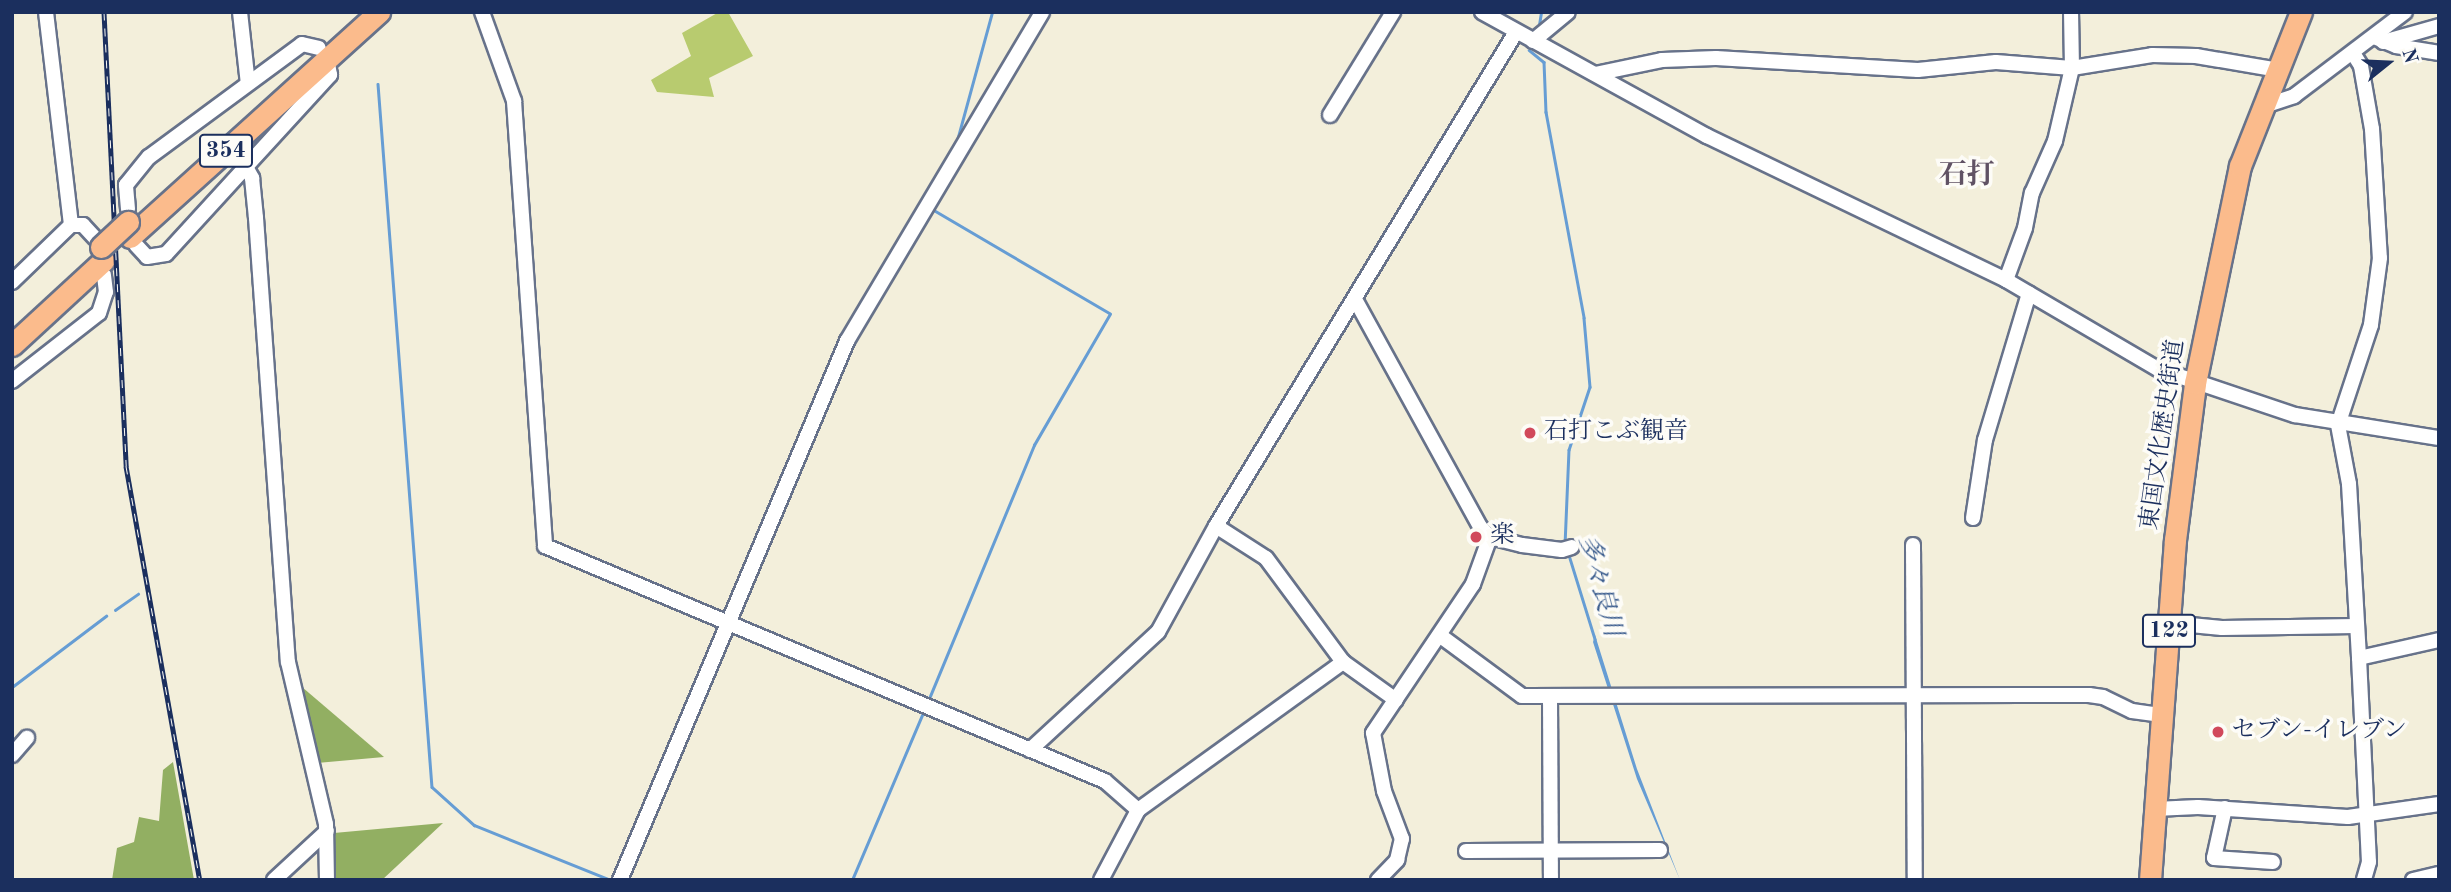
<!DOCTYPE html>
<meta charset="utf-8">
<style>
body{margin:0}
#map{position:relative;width:2451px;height:892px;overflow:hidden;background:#f3efdb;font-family:"Old Standard TT","Noto Serif JP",serif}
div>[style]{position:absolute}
.green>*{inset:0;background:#b8cb6f}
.forest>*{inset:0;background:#92af62}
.water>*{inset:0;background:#669dd4}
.stream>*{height:2.5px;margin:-1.25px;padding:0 1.25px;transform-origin:1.25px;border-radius:1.25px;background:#669dd4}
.roads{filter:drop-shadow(2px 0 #67728a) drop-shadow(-2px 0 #67728a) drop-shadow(0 2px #67728a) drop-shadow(0 -2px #67728a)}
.minor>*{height:14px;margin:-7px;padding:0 7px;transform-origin:7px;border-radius:7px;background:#fff}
.highway>*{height:21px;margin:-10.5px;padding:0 10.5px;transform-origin:10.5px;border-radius:10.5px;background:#fbbb8c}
.rail>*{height:5px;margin-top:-2.5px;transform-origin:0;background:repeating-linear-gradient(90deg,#fdfcf7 0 8px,#1b2f5e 0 16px);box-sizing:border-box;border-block:2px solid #1b2f5e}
.bridges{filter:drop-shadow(2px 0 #67728a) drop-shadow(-2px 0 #67728a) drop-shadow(0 2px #67728a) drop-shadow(0 -2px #67728a)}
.highway-bridge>*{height:21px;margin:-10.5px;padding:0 10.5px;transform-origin:10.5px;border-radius:10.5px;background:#fbbb8c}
.dots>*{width:19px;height:19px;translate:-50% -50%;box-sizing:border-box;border:4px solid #fdfcf7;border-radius:50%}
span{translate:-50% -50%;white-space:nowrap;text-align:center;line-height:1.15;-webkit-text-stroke:7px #fdfcf7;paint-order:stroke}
.shield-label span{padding:2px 5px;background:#fdfcf7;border:2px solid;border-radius:5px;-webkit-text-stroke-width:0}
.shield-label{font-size:23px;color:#1b2f5e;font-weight:700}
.poi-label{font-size:24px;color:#1b2f5e}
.left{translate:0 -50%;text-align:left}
.street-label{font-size:24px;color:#1b2f5e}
.water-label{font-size:26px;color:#395b8d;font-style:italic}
.quarter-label{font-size:28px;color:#605264;font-weight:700}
.frame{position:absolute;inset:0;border:14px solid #1b2f5e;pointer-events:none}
.north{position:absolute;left:2353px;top:28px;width:70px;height:70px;-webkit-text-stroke:5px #fdfcf7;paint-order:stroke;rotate:72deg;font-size:19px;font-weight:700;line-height:28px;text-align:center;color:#1b2f5e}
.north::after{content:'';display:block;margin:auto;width:24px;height:32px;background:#1b2f5e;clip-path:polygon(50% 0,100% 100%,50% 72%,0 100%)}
</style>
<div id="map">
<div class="green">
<div style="clip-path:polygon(719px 12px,728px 12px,753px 56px,709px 78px,714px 97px,657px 92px,651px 80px,691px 56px,682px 33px)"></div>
</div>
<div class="forest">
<div style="clip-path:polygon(297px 687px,302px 687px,384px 757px,317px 763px)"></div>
<div style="clip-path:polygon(173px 762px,194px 880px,112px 880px,117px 848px,134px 842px,139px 817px,159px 821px,163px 770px)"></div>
<div style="clip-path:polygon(443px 823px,382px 880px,335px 880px,334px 833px)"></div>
</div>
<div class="water">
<div style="clip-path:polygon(1595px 635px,1637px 769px,1680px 880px,1637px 779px,1593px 642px)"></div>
</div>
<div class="stream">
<div style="left:1539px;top:25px;width:13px;rotate:-81deg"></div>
<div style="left:1529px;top:50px;width:19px;rotate:39deg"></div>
<div style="left:1544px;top:62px;width:50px;rotate:87.7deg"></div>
<div style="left:1546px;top:112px;width:209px;rotate:79.5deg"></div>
<div style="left:1584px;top:318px;width:69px;rotate:85deg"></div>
<div style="left:1590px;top:387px;width:66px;rotate:108.4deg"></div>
<div style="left:1569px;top:450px;width:95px;rotate:92.4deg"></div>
<div style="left:378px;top:84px;width:705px;rotate:85.61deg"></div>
<div style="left:432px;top:787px;width:57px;rotate:42.1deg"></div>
<div style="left:474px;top:825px;width:148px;rotate:21.9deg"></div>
<div style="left:956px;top:144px;width:137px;rotate:-74.7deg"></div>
<div style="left:1569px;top:555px;width:88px;rotate:72.8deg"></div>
<div style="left:115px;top:610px;width:28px;rotate:-35deg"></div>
<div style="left:12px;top:687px;width:118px;rotate:-37.1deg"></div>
<div style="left:928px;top:701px;width:277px;rotate:-67.5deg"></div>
<div style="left:1034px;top:445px;width:151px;rotate:-59.9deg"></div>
<div style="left:1110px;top:314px;width:205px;rotate:-149.6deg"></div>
<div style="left:852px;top:880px;width:185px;rotate:-67deg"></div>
</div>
<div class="roads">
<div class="minor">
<div style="left:46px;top:12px;width:214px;rotate:83.3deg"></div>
<div style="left:240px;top:12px;width:72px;rotate:83.7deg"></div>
<div style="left:482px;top:12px;width:95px;rotate:70.2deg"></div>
<div style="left:514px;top:101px;width:446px;rotate:86deg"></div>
<div style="left:545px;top:546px;width:607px;rotate:22.77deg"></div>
<div style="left:1105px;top:781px;width:44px;rotate:41.3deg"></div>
<div style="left:1482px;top:12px;width:257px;rotate:28.9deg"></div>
<div style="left:1707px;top:136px;width:332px;rotate:25.7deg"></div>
<div style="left:2006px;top:280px;width:176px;rotate:30.4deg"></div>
<div style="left:2158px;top:369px;width:145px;rotate:18.6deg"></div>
<div style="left:2295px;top:415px;width:146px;rotate:9.1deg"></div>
<div style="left:2374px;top:37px;width:24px;rotate:22deg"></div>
<div style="left:2396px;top:46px;width:44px;rotate:9.2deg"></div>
<div style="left:1533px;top:41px;width:45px;rotate:-39.6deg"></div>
<div style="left:2383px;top:42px;width:58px;rotate:-15.9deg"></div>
<div style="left:2353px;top:53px;width:15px;rotate:58deg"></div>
<div style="left:2361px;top:66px;width:64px;rotate:80.1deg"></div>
<div style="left:2372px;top:129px;width:129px;rotate:86.5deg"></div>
<div style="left:2380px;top:258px;width:68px;rotate:97.7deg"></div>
<div style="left:2371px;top:325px;width:105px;rotate:108.3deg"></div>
<div style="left:2338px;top:425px;width:60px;rotate:79.4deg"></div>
<div style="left:2349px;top:484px;width:174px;rotate:86.7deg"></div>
<div style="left:2359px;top:658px;width:204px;rotate:87.2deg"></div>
<div style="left:2369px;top:862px;width:19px;rotate:106deg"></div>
<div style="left:1595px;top:74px;width:68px;rotate:-11.8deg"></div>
<div style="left:1662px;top:60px;width:54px;rotate:-2.1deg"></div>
<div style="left:1716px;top:58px;width:202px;rotate:3.4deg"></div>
<div style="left:1918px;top:70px;width:78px;rotate:-5.9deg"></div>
<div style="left:1996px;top:62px;width:76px;rotate:4.5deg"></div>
<div style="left:2072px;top:68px;width:81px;rotate:-9.2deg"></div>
<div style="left:2152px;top:55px;width:44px;rotate:1.3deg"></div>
<div style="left:2196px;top:56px;width:84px;rotate:9.6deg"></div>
<div style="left:2261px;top:107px;width:35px;rotate:-18deg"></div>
<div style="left:2294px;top:96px;width:139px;rotate:-37.1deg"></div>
<div style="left:1330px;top:115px;width:121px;rotate:-58.5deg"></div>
<div style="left:246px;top:167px;width:13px;rotate:61deg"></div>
<div style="left:252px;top:178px;width:40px;rotate:84.3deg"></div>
<div style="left:256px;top:218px;width:445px;rotate:85.9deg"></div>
<div style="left:288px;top:662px;width:166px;rotate:76.8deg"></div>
<div style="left:326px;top:824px;width:56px;rotate:89deg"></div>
<div style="left:128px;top:209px;width:24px;rotate:-95deg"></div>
<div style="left:126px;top:185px;width:36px;rotate:-51deg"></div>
<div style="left:149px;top:157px;width:190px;rotate:-36.4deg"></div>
<div style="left:302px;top:44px;width:17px;rotate:13deg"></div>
<div style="left:136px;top:245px;width:16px;rotate:47deg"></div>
<div style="left:147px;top:257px;width:19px;rotate:-9deg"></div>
<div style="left:166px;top:254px;width:243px;rotate:-47.5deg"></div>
<div style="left:330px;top:75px;width:17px;rotate:-100deg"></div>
<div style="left:2006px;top:280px;width:55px;rotate:-69.9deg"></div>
<div style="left:2025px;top:228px;width:36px;rotate:-79deg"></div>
<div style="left:2032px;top:193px;width:57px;rotate:-66.1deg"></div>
<div style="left:2055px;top:141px;width:75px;rotate:-76.9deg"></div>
<div style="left:2072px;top:68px;width:56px;rotate:-91deg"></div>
<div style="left:12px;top:282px;width:82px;rotate:-44deg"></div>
<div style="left:71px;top:225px;width:12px"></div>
<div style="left:83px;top:225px;width:18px;rotate:47deg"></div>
<div style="left:1356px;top:301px;width:258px;rotate:61.2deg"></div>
<div style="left:1480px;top:527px;width:14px;rotate:45deg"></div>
<div style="left:1490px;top:537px;width:33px;rotate:14deg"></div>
<div style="left:1522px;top:545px;width:40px;rotate:7.1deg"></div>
<div style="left:1562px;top:550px;width:10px;rotate:-17deg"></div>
<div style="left:12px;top:381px;width:110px;rotate:-38deg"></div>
<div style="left:99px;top:313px;width:22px;rotate:-72deg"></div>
<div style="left:106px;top:292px;width:17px;rotate:-97deg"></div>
<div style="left:1973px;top:518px;width:79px;rotate:-81.3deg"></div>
<div style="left:1985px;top:440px;width:153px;rotate:-73.3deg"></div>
<div style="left:1216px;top:526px;width:59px;rotate:32.6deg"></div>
<div style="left:1266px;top:558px;width:129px;rotate:53.5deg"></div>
<div style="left:1343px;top:662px;width:65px;rotate:35.6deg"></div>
<div style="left:1913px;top:545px;width:335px;rotate:89.7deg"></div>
<div style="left:2170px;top:623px;width:52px;rotate:5.5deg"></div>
<div style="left:2222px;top:628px;width:134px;rotate:-0.9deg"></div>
<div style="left:1442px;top:637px;width:99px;rotate:36.4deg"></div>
<div style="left:1522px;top:696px;width:567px;rotate:-0.1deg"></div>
<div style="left:2089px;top:695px;width:14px;rotate:8deg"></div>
<div style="left:2103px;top:697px;width:32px;rotate:26deg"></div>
<div style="left:2132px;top:711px;width:30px;rotate:8deg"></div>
<div style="left:2359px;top:658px;width:82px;rotate:-12.7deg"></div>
<div style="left:1550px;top:698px;width:182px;rotate:89.7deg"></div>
<div style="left:1030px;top:750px;width:174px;rotate:-42.7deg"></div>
<div style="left:1158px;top:632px;width:121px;rotate:-61.3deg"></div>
<div style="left:1216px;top:526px;width:578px;rotate:-58.73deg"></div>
<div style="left:12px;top:755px;width:23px;rotate:-49deg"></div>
<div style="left:2225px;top:808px;width:51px;rotate:102.4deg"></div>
<div style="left:2214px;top:858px;width:59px;rotate:3.9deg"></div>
<div style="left:2155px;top:809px;width:43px;rotate:-2.7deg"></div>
<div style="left:2198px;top:807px;width:150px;rotate:3.8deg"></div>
<div style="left:2348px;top:817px;width:92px;rotate:-8.1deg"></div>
<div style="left:1466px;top:851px;width:194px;rotate:-0.3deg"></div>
<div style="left:274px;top:880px;width:72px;rotate:-42.8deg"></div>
<div style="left:620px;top:880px;width:585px;rotate:-67.16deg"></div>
<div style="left:847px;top:341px;width:382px;rotate:-59.3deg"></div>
<div style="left:1101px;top:880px;width:79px;rotate:-62.1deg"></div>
<div style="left:1138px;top:810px;width:253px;rotate:-35.8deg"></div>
<div style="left:1378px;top:880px;width:28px;rotate:-46deg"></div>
<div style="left:1397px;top:860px;width:22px;rotate:-77deg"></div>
<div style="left:1402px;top:839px;width:51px;rotate:-110.6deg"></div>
<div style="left:1384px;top:791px;width:59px;rotate:-100.7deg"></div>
<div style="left:1373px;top:733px;width:179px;rotate:-56.1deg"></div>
<div style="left:1473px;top:584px;width:50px;rotate:-70.1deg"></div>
<div style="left:2413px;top:880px;width:27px;rotate:-13deg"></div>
</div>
<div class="highway">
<div style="left:130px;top:237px;width:336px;rotate:-42.1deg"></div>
<div style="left:12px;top:345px;width:125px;rotate:-42.7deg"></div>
<div style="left:2150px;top:880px;width:341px;rotate:-85.8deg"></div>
<div style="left:2175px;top:540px;width:158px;rotate:-82.7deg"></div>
<div style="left:2195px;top:383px;width:222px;rotate:-78.3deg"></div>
<div style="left:2240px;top:166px;width:166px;rotate:-68.4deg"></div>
</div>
</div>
<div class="rail">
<div style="left:104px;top:12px;width:455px;rotate:87.2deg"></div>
<div style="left:126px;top:466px;width:421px;rotate:79.9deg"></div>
</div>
<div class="bridges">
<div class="highway-bridge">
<div style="left:101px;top:247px;width:37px;rotate:-43deg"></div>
</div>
</div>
<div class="dots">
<div style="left:1530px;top:433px;background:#d1495b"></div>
<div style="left:1476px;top:537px;background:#d1495b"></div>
<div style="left:2218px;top:732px;background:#d1495b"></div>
</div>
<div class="shield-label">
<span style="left:226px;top:151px">354</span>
<span style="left:2169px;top:631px">122</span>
</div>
<div class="poi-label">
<span class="left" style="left:1544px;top:433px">石打こぶ観音</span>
<span class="left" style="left:1490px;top:537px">楽</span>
<span class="left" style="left:2232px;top:732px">セブン-イレブン</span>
</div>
<div class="street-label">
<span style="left:2164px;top:435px;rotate:-82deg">東国文化歴史街道</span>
</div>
<div class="water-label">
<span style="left:1599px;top:586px;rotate:75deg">多々良川</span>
</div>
<div class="quarter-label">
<span style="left:1967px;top:176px">石打</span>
</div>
<div class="frame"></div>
<div class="north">N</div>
</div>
